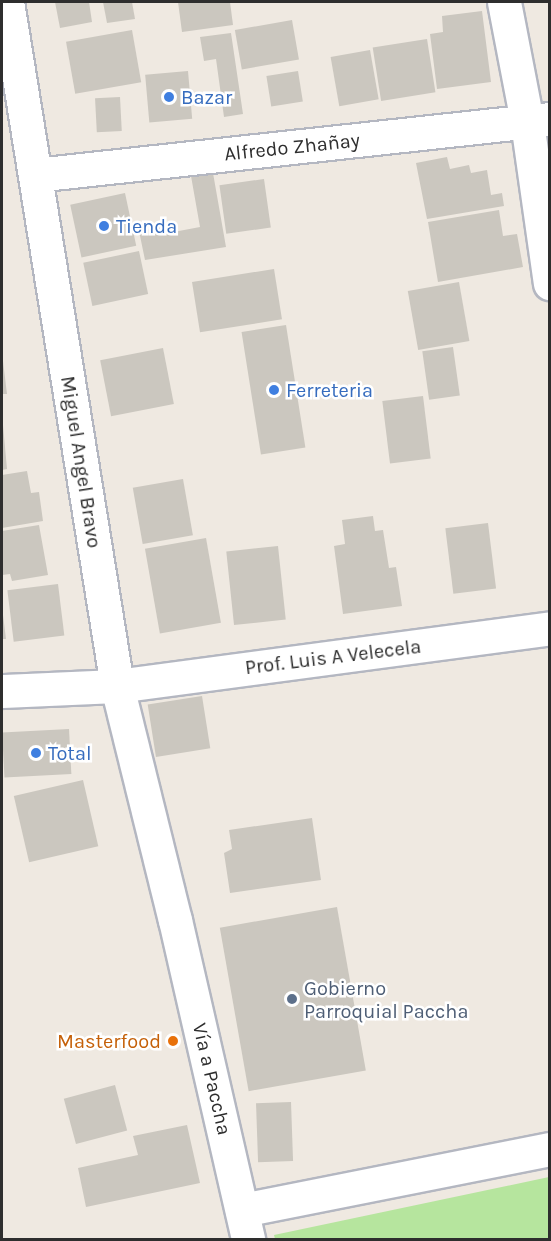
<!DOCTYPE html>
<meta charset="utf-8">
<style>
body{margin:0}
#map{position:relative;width:551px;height:1241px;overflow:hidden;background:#efe9e1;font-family:Karla,sans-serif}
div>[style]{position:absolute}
.green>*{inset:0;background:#b6e59e}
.building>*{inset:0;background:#cbc7bf;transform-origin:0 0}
.roads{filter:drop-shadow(2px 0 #b4b7c1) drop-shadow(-2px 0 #b4b7c1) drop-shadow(0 2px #b4b7c1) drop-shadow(0 -2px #b4b7c1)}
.street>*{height:33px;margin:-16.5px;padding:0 16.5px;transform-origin:16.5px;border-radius:16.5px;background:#fff}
.secondary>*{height:33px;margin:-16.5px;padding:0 16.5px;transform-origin:16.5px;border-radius:16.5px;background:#fff}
.dots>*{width:16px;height:16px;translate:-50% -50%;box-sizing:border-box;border:3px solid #fff;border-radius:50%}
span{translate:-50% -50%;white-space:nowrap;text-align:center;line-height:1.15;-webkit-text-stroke:5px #fff;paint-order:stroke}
.shop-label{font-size:20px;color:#366cbe}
.left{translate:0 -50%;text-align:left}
.street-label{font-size:20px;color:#2e2e2e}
.service-label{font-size:20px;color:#4e5e75}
.food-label{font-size:20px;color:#c56008}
.right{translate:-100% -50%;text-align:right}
.frame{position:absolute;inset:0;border:3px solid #2e2e2e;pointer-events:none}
</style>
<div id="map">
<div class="green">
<div style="clip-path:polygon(549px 1177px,549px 1239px,275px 1239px,274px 1235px)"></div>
</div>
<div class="building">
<div style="clip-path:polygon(55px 2px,89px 2px,92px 22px,60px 28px)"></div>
<div style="clip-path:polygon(103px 2px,132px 2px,135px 19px,107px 23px)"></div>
<div style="clip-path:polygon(178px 2px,230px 2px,233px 25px,182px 32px)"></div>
<div style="clip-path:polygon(482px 11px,491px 82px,437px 89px,430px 34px,443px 32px,442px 16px)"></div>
<div style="left:292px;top:20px;width:40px;height:58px;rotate:80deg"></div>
<div style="left:132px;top:30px;width:53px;height:67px;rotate:80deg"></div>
<div style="clip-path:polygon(231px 33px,243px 114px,224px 117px,216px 59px,204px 61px,200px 37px)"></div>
<div style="left:427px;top:39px;width:54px;height:55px;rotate:81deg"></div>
<div style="left:370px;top:50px;width:50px;height:40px;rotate:80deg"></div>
<div style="left:188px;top:71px;width:48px;height:43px;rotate:85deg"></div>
<div style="left:298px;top:71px;width:31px;height:32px;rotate:81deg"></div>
<div style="left:120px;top:97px;width:34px;height:25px;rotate:87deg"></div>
<div style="clip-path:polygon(447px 157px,450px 169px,469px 165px,471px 173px,487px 170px,491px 195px,502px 193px,504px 206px,427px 219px,416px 163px)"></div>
<div style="clip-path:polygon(213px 173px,226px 247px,145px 260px,139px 231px,162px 227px,163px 234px,200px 227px,191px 176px)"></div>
<div style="left:264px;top:179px;width:49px;height:45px;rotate:82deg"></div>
<div style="left:125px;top:193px;width:54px;height:56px;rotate:78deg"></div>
<div style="clip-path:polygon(499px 210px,503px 236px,517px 234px,523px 267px,438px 282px,428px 222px)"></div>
<div style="left:139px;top:251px;width:44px;height:57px;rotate:78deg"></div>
<div style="left:274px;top:269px;width:51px;height:83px;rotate:81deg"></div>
<div style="left:459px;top:282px;width:60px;height:52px;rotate:80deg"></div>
<div style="left:286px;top:325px;width:124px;height:45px;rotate:81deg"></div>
<div style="left:453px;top:347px;width:49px;height:31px;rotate:82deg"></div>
<div style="left:163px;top:348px;width:57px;height:64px;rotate:79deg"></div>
<div style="clip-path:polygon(2px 353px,7px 394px,2px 394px)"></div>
<div style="left:423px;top:396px;width:63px;height:41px;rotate:83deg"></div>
<div style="clip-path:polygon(2px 414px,7px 469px,2px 470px)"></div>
<div style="clip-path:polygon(27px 471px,31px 493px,39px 492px,43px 521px,2px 528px,2px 475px)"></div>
<div style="left:183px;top:479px;width:57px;height:51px;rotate:80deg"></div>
<div style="clip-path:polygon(373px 516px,375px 531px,383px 530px,389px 568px,396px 567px,402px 606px,343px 614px,334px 546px,345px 544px,342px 520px)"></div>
<div style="left:488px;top:523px;width:66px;height:43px;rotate:83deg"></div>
<div style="clip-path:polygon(39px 525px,48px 575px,12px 581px,10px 574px,2px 575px,2px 531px)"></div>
<div style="left:206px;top:538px;width:86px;height:62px;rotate:80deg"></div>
<div style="left:278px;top:546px;width:74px;height:52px;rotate:84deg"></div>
<div style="left:58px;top:584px;width:52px;height:51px;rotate:83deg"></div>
<div style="clip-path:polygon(2px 607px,6px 639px,2px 639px)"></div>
<div style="left:202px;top:696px;width:53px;height:55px;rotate:81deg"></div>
<div style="left:69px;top:729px;width:45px;height:67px;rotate:87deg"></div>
<div style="left:83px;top:780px;width:68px;height:71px;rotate:77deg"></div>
<div style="clip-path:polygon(312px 818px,321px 880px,230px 893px,224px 853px,232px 849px,229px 830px)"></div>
<div style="left:337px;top:907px;width:166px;height:119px;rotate:80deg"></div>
<div style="left:115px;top:1085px;width:47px;height:53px;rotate:75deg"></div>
<div style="left:291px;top:1102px;width:59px;height:35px;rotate:88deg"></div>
<div style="clip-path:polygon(187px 1125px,200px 1183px,86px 1207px,78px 1168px,138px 1155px,133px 1136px)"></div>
</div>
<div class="roads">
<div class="street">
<div style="left:504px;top:2px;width:122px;rotate:79.1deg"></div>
<div style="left:527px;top:122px;width:163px;rotate:81.9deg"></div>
<div style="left:35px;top:175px;width:518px;rotate:-6.21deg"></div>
<div style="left:117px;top:686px;width:437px;rotate:-7.6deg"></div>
<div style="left:242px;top:1210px;width:314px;rotate:-11.2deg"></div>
</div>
<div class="secondary">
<div style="left:7px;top:2px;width:693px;rotate:80.86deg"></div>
<div style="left:117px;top:686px;width:241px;rotate:76.1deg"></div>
<div style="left:175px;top:920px;width:328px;rotate:77.1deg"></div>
<div style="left:2px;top:691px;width:115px;rotate:-2.5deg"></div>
</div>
</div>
<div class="dots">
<div style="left:169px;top:97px;background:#3f7fe0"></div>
<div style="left:104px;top:226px;background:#3f7fe0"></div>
<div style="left:274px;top:390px;background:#3f7fe0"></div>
<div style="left:36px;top:753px;background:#3f7fe0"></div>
<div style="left:292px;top:999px;background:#5c6f8a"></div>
<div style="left:173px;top:1041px;background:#e8710a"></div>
</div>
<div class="shop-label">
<span class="left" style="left:181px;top:97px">Bazar</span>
<span class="left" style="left:116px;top:226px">Tienda</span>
<span class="left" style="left:286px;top:390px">Ferreteria</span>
<span class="left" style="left:48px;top:753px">Total</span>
</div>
<div class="street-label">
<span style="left:292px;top:147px;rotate:-6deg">Alfredo Zhañay</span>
<span style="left:81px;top:462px;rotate:81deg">Miguel Angel Bravo</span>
<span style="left:333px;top:657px;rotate:-7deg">Prof. Luis A Velecela</span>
<span style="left:212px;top:1079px;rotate:77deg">Vía a Paccha</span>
</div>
<div class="service-label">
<span class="left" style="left:304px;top:1000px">Gobierno<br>Parroquial Paccha</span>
</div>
<div class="food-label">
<span class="right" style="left:161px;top:1041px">Masterfood</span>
</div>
<div class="frame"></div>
</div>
